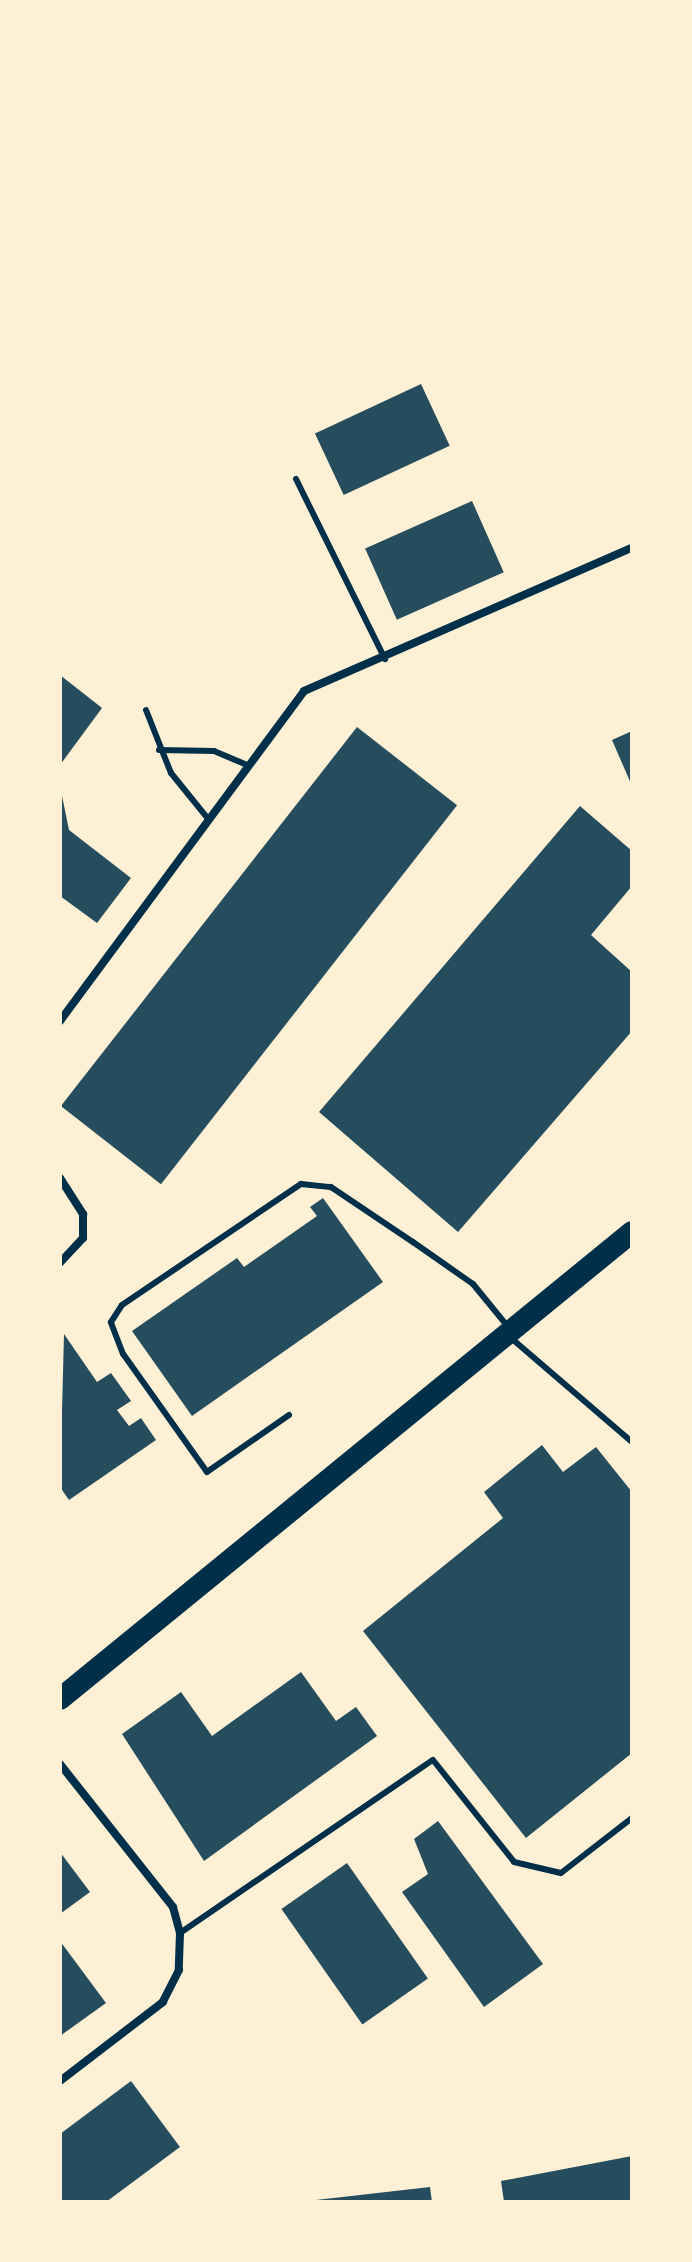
<!DOCTYPE html>
<style>
body{margin:0}
#map{position:relative;width:692px;height:2262px;overflow:hidden;background:#fdf0d5;font-family:"PT Sans Narrow",sans-serif}
div>[style]{position:absolute}
.building>*{inset:0;background:#264d5e;transform-origin:0 0}
.service>*{height:6px;margin:-3px;padding:0 3px;transform-origin:3px;border-radius:3px;background:#003049}
.minor>*{height:8px;margin:-4px;padding:0 4px;transform-origin:4px;border-radius:4px;background:#003049}
.trunk>*{height:22px;margin:-11px;padding:0 11px;transform-origin:11px;border-radius:11px;background:#003049}
span{translate:-50% -50%;white-space:nowrap;text-align:center;line-height:1.15;-webkit-text-stroke:6px #fdf0d5;paint-order:stroke}
.frame{position:absolute;inset:0;border:62px solid #fdf0d5;pointer-events:none}
</style>
<div id="map">
<div class="building">
<div style="left:421px;top:384px;width:68px;height:117px;rotate:65deg"></div>
<div style="left:472px;top:501px;width:78px;height:117px;rotate:66deg"></div>
<div style="clip-path:polygon(60px 675px,102px 708px,60px 765px)"></div>
<div style="left:357px;top:727px;width:127px;height:481px;rotate:38deg"></div>
<div style="clip-path:polygon(632px 731px,632px 786px,612px 740px)"></div>
<div style="clip-path:polygon(60px 786px,69px 830px,131px 878px,97px 923px,60px 896px)"></div>
<div style="clip-path:polygon(580px 806px,632px 851px,632px 886px,591px 935px,632px 972px,632px 1031px,458px 1232px,319px 1112px)"></div>
<div style="clip-path:polygon(323px 1198px,383px 1282px,192px 1416px,132px 1331px,237px 1258px,244px 1267px,317px 1216px,310px 1207px)"></div>
<div style="clip-path:polygon(64px 1334px,97px 1382px,111px 1373px,131px 1401px,117px 1410px,129px 1426px,141px 1418px,156px 1440px,69px 1500px,60px 1487px)"></div>
<div style="clip-path:polygon(542px 1445px,563px 1472px,596px 1447px,632px 1492px,632px 1753px,526px 1838px,363px 1631px,503px 1518px,484px 1492px)"></div>
<div style="clip-path:polygon(301px 1672px,336px 1721px,356px 1707px,377px 1736px,204px 1861px,122px 1734px,181px 1692px,212px 1736px)"></div>
<div style="clip-path:polygon(438px 1821px,543px 1964px,484px 2007px,402px 1892px,428px 1874px,414px 1839px)"></div>
<div style="clip-path:polygon(60px 1852px,90px 1892px,60px 1914px)"></div>
<div style="left:347px;top:1863px;width:141px;height:80px;rotate:55deg"></div>
<div style="clip-path:polygon(60px 1941px,106px 2003px,60px 2036px)"></div>
<div style="clip-path:polygon(131px 2081px,180px 2147px,106px 2202px,60px 2202px,60px 2134px)"></div>
<div style="clip-path:polygon(632px 2156px,632px 2202px,504px 2202px,501px 2181px)"></div>
<div style="clip-path:polygon(430px 2187px,432px 2202px,316px 2202px,316px 2200px)"></div>
</div>
<div class="service">
<div style="left:296px;top:479px;width:201px;rotate:63.7deg"></div>
<div style="left:146px;top:710px;width:68px;rotate:68.4deg"></div>
<div style="left:171px;top:773px;width:60px;rotate:51deg"></div>
<div style="left:159px;top:750px;width:55px;rotate:1deg"></div>
<div style="left:214px;top:751px;width:38px;rotate:23deg"></div>
<div style="left:511px;top:1338px;width:160px;rotate:40.7deg"></div>
<div style="left:289px;top:1415px;width:100px;rotate:145.2deg"></div>
<div style="left:207px;top:1472px;width:145px;rotate:-125.4deg"></div>
<div style="left:123px;top:1354px;width:34px;rotate:-111deg"></div>
<div style="left:111px;top:1322px;width:20px;rotate:-57deg"></div>
<div style="left:122px;top:1305px;width:216px;rotate:-34.1deg"></div>
<div style="left:301px;top:1184px;width:30px;rotate:6deg"></div>
<div style="left:331px;top:1187px;width:99px;rotate:33.9deg"></div>
<div style="left:413px;top:1242px;width:73px;rotate:35deg"></div>
<div style="left:473px;top:1284px;width:57px;rotate:50.7deg"></div>
<div style="left:180px;top:1933px;width:306px;rotate:-34.4deg"></div>
<div style="left:433px;top:1760px;width:130px;rotate:51.5deg"></div>
<div style="left:514px;top:1862px;width:48px;rotate:13.2deg"></div>
<div style="left:561px;top:1873px;width:90px;rotate:-37.8deg"></div>
</div>
<div class="minor">
<div style="left:60px;top:1021px;width:410px;rotate:-53.5deg"></div>
<div style="left:304px;top:691px;width:358px;rotate:-23.6deg"></div>
<div style="left:60px;top:1178px;width:43px;rotate:57.4deg"></div>
<div style="left:83px;top:1214px;width:24px;rotate:90deg"></div>
<div style="left:83px;top:1238px;width:34px;rotate:133deg"></div>
<div style="left:60px;top:1764px;width:182px;rotate:51.7deg"></div>
<div style="left:173px;top:1907px;width:27px;rotate:75deg"></div>
<div style="left:180px;top:1933px;width:37px;rotate:92deg"></div>
<div style="left:179px;top:1970px;width:36px;rotate:117deg"></div>
<div style="left:163px;top:2002px;width:130px;rotate:142.5deg"></div>
</div>
<div class="trunk">
<div style="left:60px;top:1699px;width:738px;rotate:-39.23deg"></div>
</div>
<div class="frame"></div>
</div>
